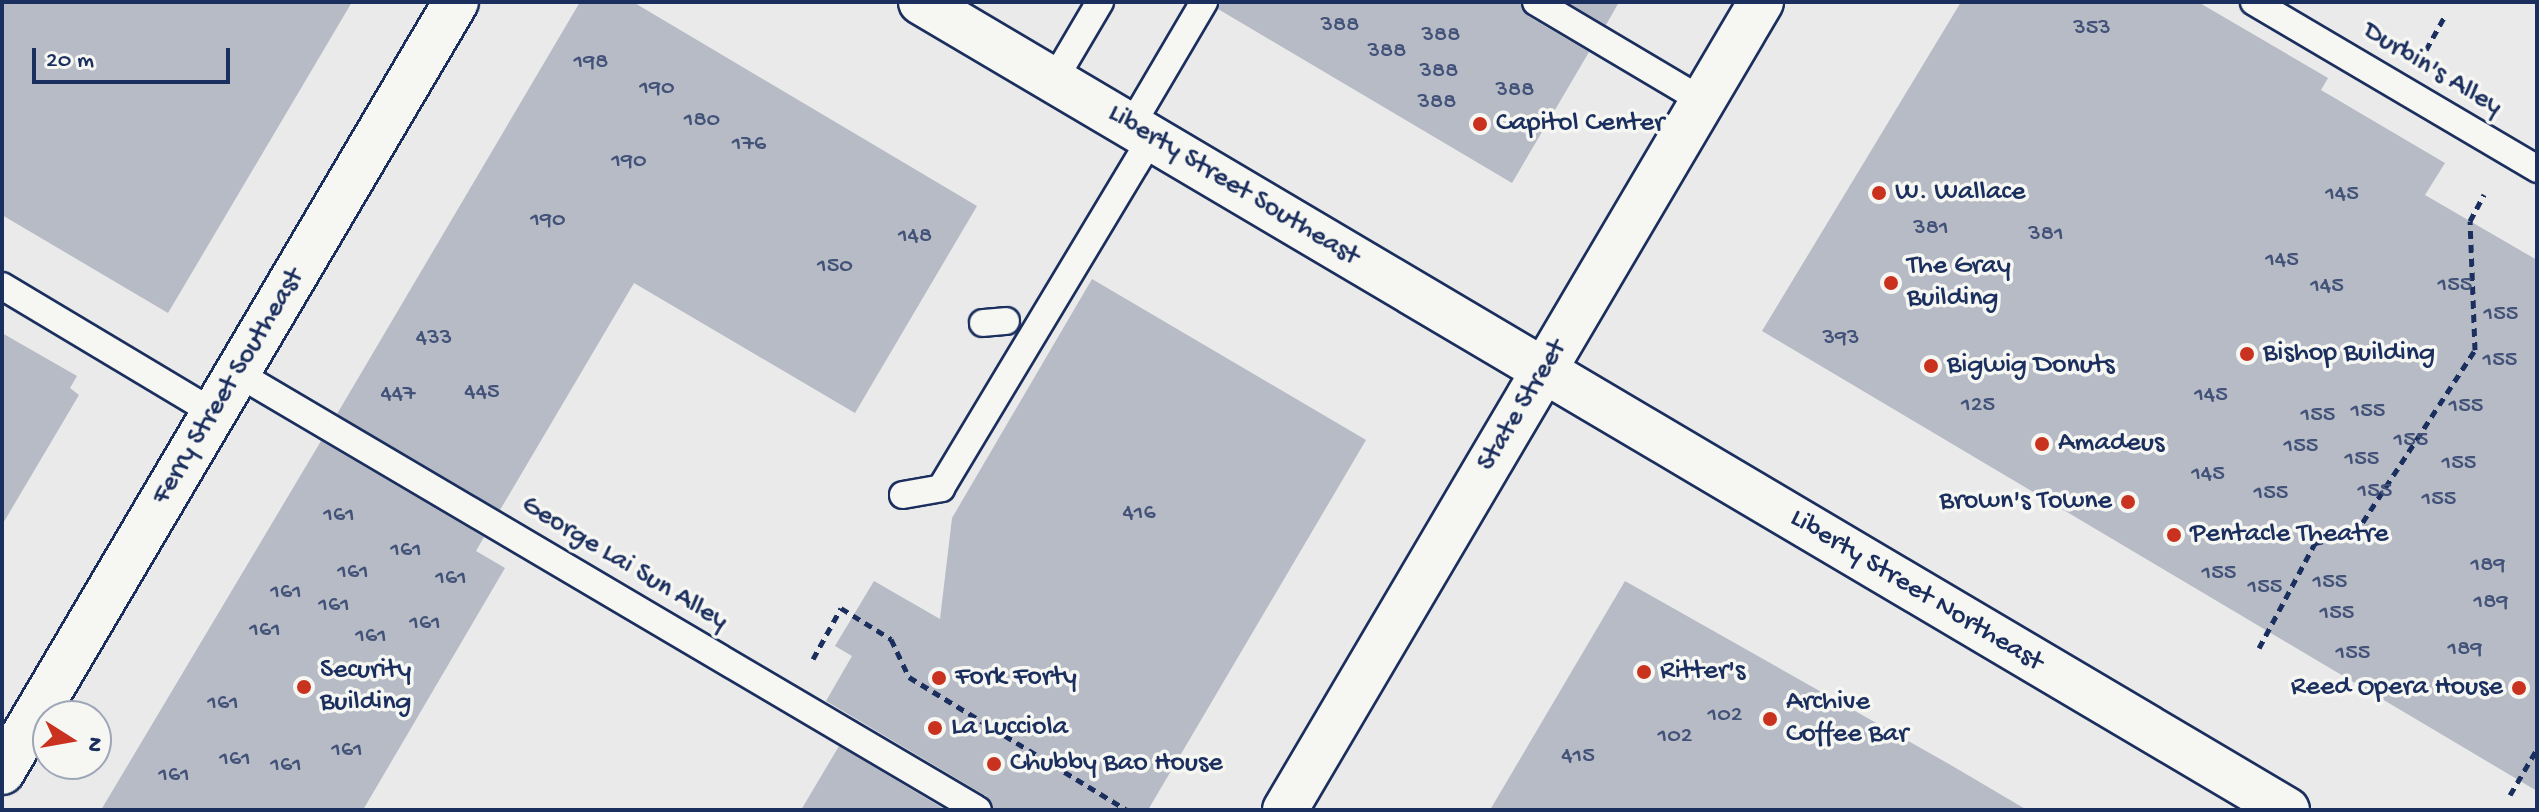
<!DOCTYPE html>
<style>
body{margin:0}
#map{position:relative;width:2539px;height:812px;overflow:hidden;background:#e9eae9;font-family:"Gochi Hand",sans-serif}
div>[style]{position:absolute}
.building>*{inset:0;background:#b6bbc6}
.path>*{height:5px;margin-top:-2.5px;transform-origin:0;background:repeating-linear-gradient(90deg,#1b2f5e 0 8px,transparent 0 14px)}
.roads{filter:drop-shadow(2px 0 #1b2f5e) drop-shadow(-2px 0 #1b2f5e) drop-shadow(0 2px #1b2f5e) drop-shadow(0 -2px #1b2f5e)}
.service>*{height:26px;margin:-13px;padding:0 13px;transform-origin:13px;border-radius:13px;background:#f6f6f2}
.secondary>*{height:44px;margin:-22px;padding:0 22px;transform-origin:22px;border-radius:22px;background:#f6f6f2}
.primary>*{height:44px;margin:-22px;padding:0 22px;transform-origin:22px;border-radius:22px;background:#f6f6f2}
.trunk>*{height:44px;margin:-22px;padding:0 22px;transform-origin:22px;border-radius:22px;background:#f6f6f2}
.dots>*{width:22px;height:22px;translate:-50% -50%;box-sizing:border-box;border:4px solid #f6f6f2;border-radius:50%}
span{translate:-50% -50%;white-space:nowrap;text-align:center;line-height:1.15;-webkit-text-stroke:7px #f6f6f2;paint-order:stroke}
.number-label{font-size:24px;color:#425278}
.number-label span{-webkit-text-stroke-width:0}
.street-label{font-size:28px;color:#1b2f5e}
.poi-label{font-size:28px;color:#1b2f5e}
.left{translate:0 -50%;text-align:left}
.right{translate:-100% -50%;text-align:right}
.frame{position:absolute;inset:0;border:4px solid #1b2f5e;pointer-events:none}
.north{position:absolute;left:32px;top:700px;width:80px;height:80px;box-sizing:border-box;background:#f6f6f2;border:2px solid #9ea6b7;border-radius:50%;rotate:101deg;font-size:22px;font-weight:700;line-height:32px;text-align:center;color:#1b2f5e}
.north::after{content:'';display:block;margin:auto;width:28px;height:36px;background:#c8321e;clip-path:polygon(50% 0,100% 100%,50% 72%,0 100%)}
.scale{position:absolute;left:32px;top:48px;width:198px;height:36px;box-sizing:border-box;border:4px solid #1b2f5e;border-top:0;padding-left:10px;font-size:24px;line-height:28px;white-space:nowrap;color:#1b2f5e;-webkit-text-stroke:6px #f6f6f2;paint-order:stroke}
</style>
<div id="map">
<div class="building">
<div style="clip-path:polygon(2px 2px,352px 2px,168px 313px,2px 215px)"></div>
<div style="clip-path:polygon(580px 2px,633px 2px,977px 206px,855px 413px,634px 283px,500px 510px,337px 414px)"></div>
<div style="clip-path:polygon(1220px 2px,1520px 2px,1528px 16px,1589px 52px,1512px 183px,1218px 9px)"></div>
<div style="clip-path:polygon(1567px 2px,1619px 2px,1606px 25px)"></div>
<div style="clip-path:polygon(1961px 2px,2198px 2px,2328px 78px,2321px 90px,2445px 163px,2425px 195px,2537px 260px,2537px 791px,1762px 331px)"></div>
<div style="clip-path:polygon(1092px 279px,1366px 440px,1148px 810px,994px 810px,986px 796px,826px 701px,852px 656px,835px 646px,874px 581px,940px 619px,952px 518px)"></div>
<div style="clip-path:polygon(2px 333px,77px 376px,70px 388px,79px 395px,2px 525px)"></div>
<div style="clip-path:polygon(321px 441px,484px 537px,476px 551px,505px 568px,363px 810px,101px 810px)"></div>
<div style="clip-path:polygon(1625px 581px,1949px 764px,2027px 810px,1490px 810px)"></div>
<div style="clip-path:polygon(839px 746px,946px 810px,801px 810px)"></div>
</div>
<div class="path">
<div style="left:2426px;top:50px;width:39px;rotate:-61deg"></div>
<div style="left:2259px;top:648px;width:119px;rotate:-61.9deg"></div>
<div style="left:2315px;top:543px;width:41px;rotate:-12.7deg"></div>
<div style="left:2355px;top:534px;width:220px;rotate:-56.9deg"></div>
<div style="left:2475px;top:350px;width:129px;rotate:-92.2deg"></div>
<div style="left:2470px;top:221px;width:30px;rotate:-62deg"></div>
<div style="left:813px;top:659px;width:58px;rotate:-61.2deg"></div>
<div style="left:841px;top:608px;width:59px;rotate:31.8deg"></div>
<div style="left:891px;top:639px;width:42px;rotate:64.7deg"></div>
<div style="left:909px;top:677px;width:255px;rotate:31.4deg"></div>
<div style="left:2510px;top:795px;width:53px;rotate:-59.6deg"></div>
</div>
<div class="roads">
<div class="service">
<div style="left:1536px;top:2px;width:194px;rotate:30.7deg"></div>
<div style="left:2254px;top:2px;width:329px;rotate:30.5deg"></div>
<div style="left:1054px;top:80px;width:91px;rotate:-59.5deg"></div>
<div style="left:1131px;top:126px;width:144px;rotate:-59.5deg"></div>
<div style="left:2px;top:286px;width:247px;rotate:30.9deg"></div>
<div style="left:983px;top:323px;width:23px;rotate:-5deg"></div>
<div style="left:237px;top:373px;width:860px;rotate:30.53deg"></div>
<div style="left:903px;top:495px;width:39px;rotate:-10deg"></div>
<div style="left:941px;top:488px;width:408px;rotate:-59deg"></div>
</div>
<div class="secondary">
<div style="left:1285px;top:810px;width:938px;rotate:-59.5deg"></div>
</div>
<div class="primary">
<div style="left:921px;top:2px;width:1587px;rotate:30.6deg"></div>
</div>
<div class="trunk">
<div style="left:2px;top:772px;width:894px;rotate:-59.48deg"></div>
</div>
</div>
<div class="dots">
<div style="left:1480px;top:124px;background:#c8321e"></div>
<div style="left:1879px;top:193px;background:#c8321e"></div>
<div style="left:1891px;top:283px;background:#c8321e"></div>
<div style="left:2247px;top:354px;background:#c8321e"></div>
<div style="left:1931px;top:366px;background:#c8321e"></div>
<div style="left:2042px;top:444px;background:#c8321e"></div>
<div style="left:2128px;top:502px;background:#c8321e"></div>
<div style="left:2174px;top:535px;background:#c8321e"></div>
<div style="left:1644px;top:672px;background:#c8321e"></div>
<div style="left:939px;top:678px;background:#c8321e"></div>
<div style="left:304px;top:687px;background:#c8321e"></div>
<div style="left:2519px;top:688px;background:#c8321e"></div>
<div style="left:1770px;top:719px;background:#c8321e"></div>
<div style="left:935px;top:728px;background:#c8321e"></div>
<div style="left:994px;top:764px;background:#c8321e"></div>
</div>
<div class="number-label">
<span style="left:1340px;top:26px">388</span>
<span style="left:2092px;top:29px">353</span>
<span style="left:1441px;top:36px">388</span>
<span style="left:1387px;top:52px">388</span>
<span style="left:591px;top:63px">198</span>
<span style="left:1439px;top:72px">388</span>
<span style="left:657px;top:89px">190</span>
<span style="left:1515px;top:91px">388</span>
<span style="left:1437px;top:103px">388</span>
<span style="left:702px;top:121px">180</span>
<span style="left:749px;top:145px">176</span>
<span style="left:629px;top:162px">190</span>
<span style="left:2342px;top:195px">145</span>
<span style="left:548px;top:221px">190</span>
<span style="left:1931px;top:229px">381</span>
<span style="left:2046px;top:235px">381</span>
<span style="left:915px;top:237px">148</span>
<span style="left:2282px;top:261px">145</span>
<span style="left:835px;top:267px">150</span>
<span style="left:2455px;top:286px">155</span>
<span style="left:2327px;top:287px">145</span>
<span style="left:2501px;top:315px">155</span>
<span style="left:434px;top:339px">433</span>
<span style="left:1841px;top:339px">393</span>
<span style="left:2500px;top:361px">155</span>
<span style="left:482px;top:393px">445</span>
<span style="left:398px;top:395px">447</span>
<span style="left:2211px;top:396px">145</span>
<span style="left:1978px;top:406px">125</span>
<span style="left:2466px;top:407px">155</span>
<span style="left:2368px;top:412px">155</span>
<span style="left:2318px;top:416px">155</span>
<span style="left:2411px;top:441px">155</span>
<span style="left:2301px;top:447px">155</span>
<span style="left:2362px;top:460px">155</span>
<span style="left:2459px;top:464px">155</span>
<span style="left:2208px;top:475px">145</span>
<span style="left:2375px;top:492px">155</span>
<span style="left:2271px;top:494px">155</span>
<span style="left:2439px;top:500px">155</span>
<span style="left:1139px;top:514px">416</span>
<span style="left:339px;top:516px">161</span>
<span style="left:406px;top:551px">161</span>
<span style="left:2488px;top:566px">189</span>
<span style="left:353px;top:573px">161</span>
<span style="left:2219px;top:574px">155</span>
<span style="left:451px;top:579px">161</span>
<span style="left:2330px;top:583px">155</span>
<span style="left:2265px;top:588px">155</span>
<span style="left:286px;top:593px">161</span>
<span style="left:2491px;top:603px">189</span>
<span style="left:334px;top:606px">161</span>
<span style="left:2337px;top:614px">155</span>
<span style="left:425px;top:624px">161</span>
<span style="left:265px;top:631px">161</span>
<span style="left:371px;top:637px">161</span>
<span style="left:2465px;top:650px">189</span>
<span style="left:2353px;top:654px">155</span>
<span style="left:223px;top:704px">161</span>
<span style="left:1725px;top:716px">102</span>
<span style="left:1675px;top:737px">102</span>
<span style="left:347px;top:751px">161</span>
<span style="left:1578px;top:757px">415</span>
<span style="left:235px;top:760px">161</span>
<span style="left:286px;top:766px">161</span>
<span style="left:174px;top:776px">161</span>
</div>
<div class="street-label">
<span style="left:2432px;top:70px;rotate:31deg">Durbin's Alley</span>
<span style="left:1233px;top:186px;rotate:31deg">Liberty Street Southeast</span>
<span style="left:229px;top:387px;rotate:-59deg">Ferry Street Southeast</span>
<span style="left:1523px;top:406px;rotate:-59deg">State Street</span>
<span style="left:624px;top:564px;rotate:31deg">George Lai Sun Alley</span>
<span style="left:1916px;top:591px;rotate:31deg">Liberty Street Northeast</span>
</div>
<div class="poi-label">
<span class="left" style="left:1496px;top:124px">Capitol Center</span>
<span class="left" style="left:1895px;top:193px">W. Wallace</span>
<span class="left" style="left:1907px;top:283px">The Gray<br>Building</span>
<span class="left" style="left:2263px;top:354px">Bishop Building</span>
<span class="left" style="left:1947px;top:366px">Bigwig Donuts</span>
<span class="left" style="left:2058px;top:444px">Amadeus</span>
<span class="right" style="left:2112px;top:502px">Brown's Towne</span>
<span class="left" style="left:2190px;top:535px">Pentacle Theatre</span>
<span class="left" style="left:320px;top:687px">Security<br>Building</span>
<span class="left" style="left:1660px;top:672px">Ritter's</span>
<span class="left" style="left:955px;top:678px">Fork Forty</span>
<span class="right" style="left:2503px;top:688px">Reed Opera House</span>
<span class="left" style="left:1786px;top:719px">Archive<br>Coffee Bar</span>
<span class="left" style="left:951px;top:728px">La Lucciola</span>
<span class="left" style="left:1010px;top:764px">Chubby Bao House</span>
</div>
<div class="frame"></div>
<div class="north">N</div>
<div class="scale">20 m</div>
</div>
